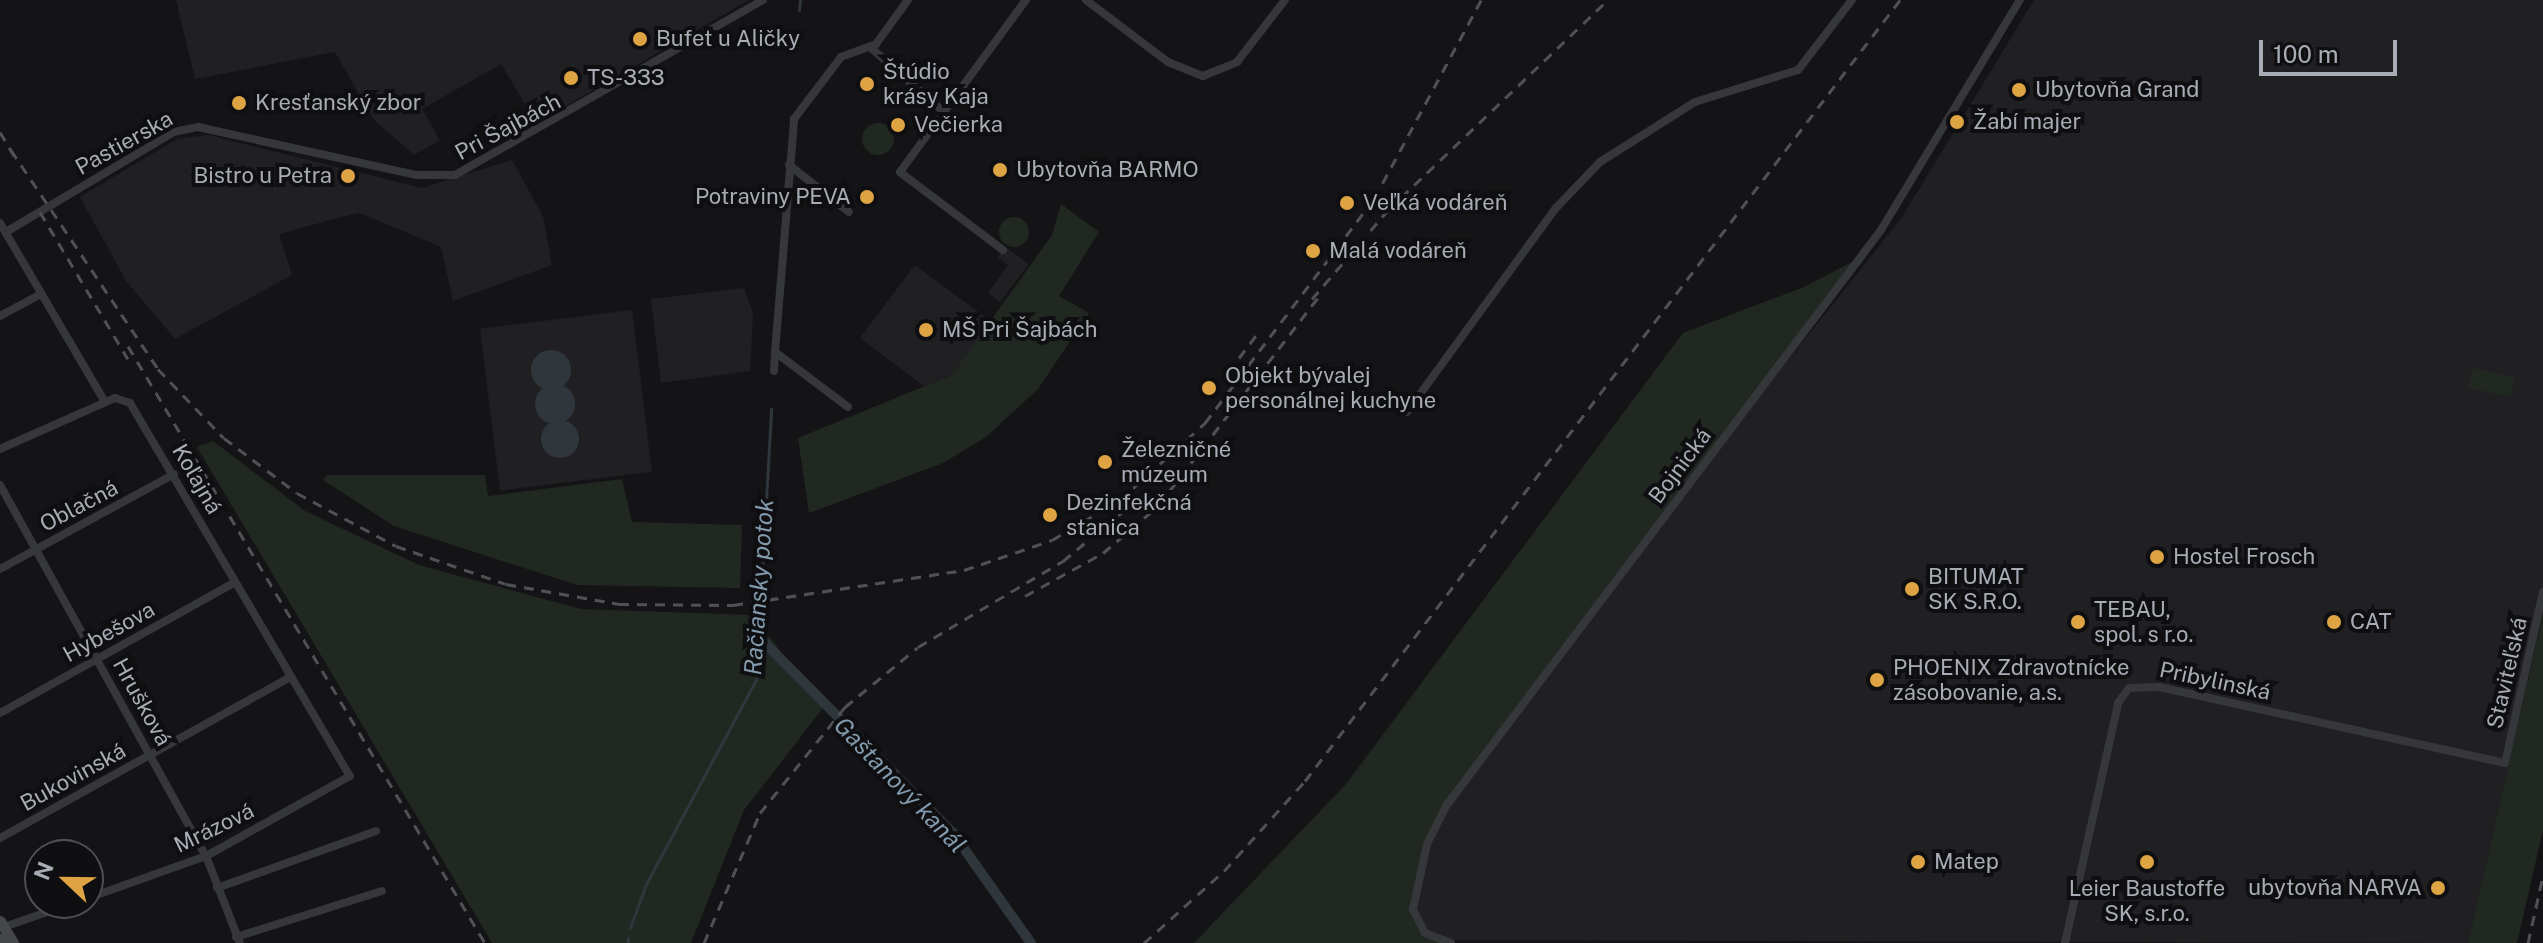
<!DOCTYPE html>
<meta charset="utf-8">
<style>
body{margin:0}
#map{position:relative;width:2543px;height:943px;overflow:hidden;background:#141416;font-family:"Public Sans",sans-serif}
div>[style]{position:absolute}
.built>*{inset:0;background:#202023;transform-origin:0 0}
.green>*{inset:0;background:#212821;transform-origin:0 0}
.round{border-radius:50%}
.water>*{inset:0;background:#2f373d}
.stream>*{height:3px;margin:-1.5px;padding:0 1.5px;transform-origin:1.5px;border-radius:1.5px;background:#2f373d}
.canal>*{height:10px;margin:-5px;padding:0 5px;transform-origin:5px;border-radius:5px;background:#2f373d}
.minor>*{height:8px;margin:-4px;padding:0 4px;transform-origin:4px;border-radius:4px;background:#36373a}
.secondary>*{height:11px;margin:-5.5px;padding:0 5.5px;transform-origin:5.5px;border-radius:5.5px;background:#44464a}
.rail>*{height:3px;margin-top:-1.5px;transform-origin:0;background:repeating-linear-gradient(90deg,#4f5155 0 10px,transparent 0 18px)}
.dots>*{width:22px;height:22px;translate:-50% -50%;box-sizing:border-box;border:4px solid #0f0f11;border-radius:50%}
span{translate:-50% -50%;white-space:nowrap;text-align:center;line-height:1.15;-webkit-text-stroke:8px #0f0f11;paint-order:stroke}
.poi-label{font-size:22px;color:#a7acb5}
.left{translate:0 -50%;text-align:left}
.right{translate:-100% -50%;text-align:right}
.street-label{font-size:22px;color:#a7acb5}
.water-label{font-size:24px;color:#829aac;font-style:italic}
.north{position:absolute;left:24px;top:839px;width:80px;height:80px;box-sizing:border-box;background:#0f0f11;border:2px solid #4c4e53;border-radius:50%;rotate:292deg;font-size:22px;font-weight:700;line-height:32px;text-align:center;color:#a7acb5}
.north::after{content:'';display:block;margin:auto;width:28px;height:36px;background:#dea444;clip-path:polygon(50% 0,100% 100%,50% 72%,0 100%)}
.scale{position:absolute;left:2259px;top:40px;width:138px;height:36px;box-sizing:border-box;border:4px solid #a7acb5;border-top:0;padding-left:10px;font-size:24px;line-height:28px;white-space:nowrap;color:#a7acb5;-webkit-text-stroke:6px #0f0f11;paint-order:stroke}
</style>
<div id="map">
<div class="built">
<div style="clip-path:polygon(176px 0,749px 0,545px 118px,527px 107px,501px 64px,422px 109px,440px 140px,414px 155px,374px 120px,335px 52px,195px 79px)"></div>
<div style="clip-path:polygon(2034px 0,2543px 0,2543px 614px,2468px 943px,1434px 940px,1411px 912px,1433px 823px,1585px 616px,1902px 217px)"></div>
<div style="clip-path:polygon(208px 135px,422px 188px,512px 160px,543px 216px,552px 265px,453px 301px,441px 247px,360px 213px,345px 216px,279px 234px,292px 275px,175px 339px,126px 281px,80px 197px,177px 139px)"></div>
<div style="clip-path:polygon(1005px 247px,1029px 264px,1000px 302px,988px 293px,1008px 265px,998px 257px)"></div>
<div style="clip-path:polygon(915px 265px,992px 322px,952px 375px,924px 386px,860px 338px)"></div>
<div style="clip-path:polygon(744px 288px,753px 313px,750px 371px,661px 383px,651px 299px)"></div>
<div style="left:632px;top:310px;width:163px;height:153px;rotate:83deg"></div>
</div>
<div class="green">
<div class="round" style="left:862px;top:123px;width:32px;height:32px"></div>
<div style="clip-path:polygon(1061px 204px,1099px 232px,1059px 296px,1089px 313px,1038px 389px,986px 437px,943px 463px,809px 513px,798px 438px,952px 375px,1052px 235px)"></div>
<div class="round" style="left:999px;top:217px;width:30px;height:30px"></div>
<div style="clip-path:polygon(1869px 253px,1433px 823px,1411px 912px,1434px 940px,1447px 943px,1194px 943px,1346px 784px,1683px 333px,1804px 287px)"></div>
<div style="left:2473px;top:368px;width:43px;height:20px;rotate:13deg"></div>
<div style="clip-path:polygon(213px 441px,305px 511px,419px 565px,581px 609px,753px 615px,823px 708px,744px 810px,691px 943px,492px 943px,197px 447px)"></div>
<div style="clip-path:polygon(327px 475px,485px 475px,488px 496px,622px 479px,632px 522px,742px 525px,740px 588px,577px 585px,394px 526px,323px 480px)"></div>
<div style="clip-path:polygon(2543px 614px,2543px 830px,2517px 943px,2468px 943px)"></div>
</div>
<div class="water">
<div class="round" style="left:531px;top:350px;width:40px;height:40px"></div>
<div class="round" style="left:535px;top:384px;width:40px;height:40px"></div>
<div class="round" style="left:541px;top:420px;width:38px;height:38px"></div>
</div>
<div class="stream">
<div style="left:799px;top:10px;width:10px;rotate:-84deg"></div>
<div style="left:630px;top:928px;width:47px;rotate:-70deg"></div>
<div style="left:646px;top:884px;width:232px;rotate:-61.7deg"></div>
<div style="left:756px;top:680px;width:272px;rotate:-86.8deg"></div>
<div style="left:628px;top:938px;width:5px;rotate:90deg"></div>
</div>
<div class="canal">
<div style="left:759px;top:637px;width:276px;rotate:45.3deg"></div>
<div style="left:953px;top:833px;width:135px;rotate:54.7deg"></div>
</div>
<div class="minor">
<div style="left:1086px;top:0;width:103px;rotate:37.1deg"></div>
<div style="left:1168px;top:62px;width:38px;rotate:22deg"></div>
<div style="left:1203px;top:76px;width:37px;rotate:-22deg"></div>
<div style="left:1237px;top:62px;width:78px;rotate:-52.3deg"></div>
<div style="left:870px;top:47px;width:98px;rotate:41.3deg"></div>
<div style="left:789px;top:165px;width:76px;rotate:38.1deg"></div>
<div style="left:0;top:223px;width:208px;rotate:59.6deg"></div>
<div style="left:6px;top:232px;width:196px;rotate:-30.8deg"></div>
<div style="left:174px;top:132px;width:25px;rotate:-12deg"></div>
<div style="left:198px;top:127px;width:224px;rotate:12.4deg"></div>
<div style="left:417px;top:175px;width:38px"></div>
<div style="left:455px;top:175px;width:354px;rotate:-29.6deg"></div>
<div style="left:1003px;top:250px;width:129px;rotate:-142.9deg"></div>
<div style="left:900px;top:172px;width:213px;rotate:-53.8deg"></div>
<div style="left:0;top:316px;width:47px;rotate:-28.2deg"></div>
<div style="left:774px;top:371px;width:19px;rotate:-87deg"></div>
<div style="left:1398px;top:405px;width:11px;rotate:38deg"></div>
<div style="left:1407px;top:412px;width:253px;rotate:-53.9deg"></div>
<div style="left:1556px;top:208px;width:64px;rotate:-46.3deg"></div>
<div style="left:1600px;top:162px;width:112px;rotate:-32.3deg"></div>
<div style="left:1695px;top:102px;width:108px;rotate:-17.3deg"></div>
<div style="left:1798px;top:70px;width:88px;rotate:-52.4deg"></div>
<div style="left:848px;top:407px;width:91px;rotate:-143deg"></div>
<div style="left:775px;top:352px;width:234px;rotate:-85.3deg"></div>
<div style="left:794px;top:119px;width:78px;rotate:-52.8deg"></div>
<div style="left:841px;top:57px;width:37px;rotate:-20deg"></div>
<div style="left:876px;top:44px;width:54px;rotate:-54deg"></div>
<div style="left:0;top:449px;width:126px;rotate:-23.9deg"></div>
<div style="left:115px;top:398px;width:16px;rotate:18deg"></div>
<div style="left:130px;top:403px;width:433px;rotate:59.5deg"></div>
<div style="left:350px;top:776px;width:165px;rotate:150.9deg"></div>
<div style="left:206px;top:856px;width:125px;rotate:160.4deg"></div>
<div style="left:0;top:485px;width:424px;rotate:61deg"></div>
<div style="left:206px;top:856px;width:93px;rotate:68.7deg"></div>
<div style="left:0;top:569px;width:198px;rotate:-28.6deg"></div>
<div style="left:0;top:713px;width:269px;rotate:-29.1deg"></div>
<div style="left:0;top:838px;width:332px;rotate:-29deg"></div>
<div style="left:217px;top:888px;width:169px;rotate:-19.7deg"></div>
<div style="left:4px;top:927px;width:73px;rotate:-19.2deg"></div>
<div style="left:236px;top:937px;width:153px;rotate:-17.5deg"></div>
<div style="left:1451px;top:943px;width:28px;rotate:-159deg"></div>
<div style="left:1425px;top:933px;width:27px;rotate:-117deg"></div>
<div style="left:1413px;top:909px;width:66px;rotate:-77.8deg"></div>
<div style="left:1427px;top:844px;width:42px;rotate:-63.4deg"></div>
<div style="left:1446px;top:806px;width:722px;rotate:-52.94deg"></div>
<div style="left:1881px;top:230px;width:269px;rotate:-58.9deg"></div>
<div style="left:2065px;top:943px;width:246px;rotate:-77.5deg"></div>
<div style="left:2118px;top:703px;width:19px;rotate:-54deg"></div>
<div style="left:2129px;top:688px;width:30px;rotate:-2deg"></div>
<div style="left:2159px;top:687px;width:354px;rotate:12.4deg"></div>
<div style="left:2505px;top:763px;width:175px;rotate:-77.5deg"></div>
</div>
<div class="secondary">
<div style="left:0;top:921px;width:26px;rotate:59deg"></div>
<div style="left:0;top:939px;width:5px;rotate:53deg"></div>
</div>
<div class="rail">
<div style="left:0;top:132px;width:29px;rotate:59deg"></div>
<div style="left:11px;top:150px;width:264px;rotate:56.1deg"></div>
<div style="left:158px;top:369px;width:95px;rotate:46.3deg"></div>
<div style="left:224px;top:438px;width:91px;rotate:37deg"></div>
<div style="left:297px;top:493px;width:112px;rotate:28.2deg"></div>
<div style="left:396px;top:546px;width:116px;rotate:19.1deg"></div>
<div style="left:506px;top:584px;width:115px;rotate:10deg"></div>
<div style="left:619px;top:604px;width:114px;rotate:0.5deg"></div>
<div style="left:733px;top:605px;width:234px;rotate:-8.6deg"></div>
<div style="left:964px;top:570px;width:93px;rotate:-18.8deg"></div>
<div style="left:1052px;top:540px;width:79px;rotate:-30.5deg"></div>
<div style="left:1120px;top:500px;width:115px;rotate:-42.2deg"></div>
<div style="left:1205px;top:423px;width:281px;rotate:-53deg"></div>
<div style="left:1374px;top:199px;width:226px;rotate:-61.7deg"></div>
<div style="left:40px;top:212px;width:171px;rotate:59.1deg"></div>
<div style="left:1312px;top:299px;width:117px;rotate:-49.5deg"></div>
<div style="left:1388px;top:210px;width:304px;rotate:-43.7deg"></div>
<div style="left:128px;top:346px;width:696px;rotate:59.12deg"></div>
<div style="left:1239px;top:358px;width:36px;rotate:-53deg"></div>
<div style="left:1025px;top:596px;width:89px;rotate:-28.9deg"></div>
<div style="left:1103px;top:553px;width:72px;rotate:-40.5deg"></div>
<div style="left:1158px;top:506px;width:266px;rotate:-52.5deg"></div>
<div style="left:704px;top:943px;width:142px;rotate:-66.7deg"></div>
<div style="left:760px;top:813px;width:136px;rotate:-51.3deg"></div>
<div style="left:845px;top:707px;width:94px;rotate:-39.4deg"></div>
<div style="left:918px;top:647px;width:169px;rotate:-30.7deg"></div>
<div style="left:1063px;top:561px;width:91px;rotate:-39.6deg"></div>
<div style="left:1144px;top:943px;width:108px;rotate:-42deg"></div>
<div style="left:1224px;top:871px;width:121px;rotate:-48deg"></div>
<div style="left:1305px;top:781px;width:982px;rotate:-52.7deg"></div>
<div style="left:2528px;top:943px;width:69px;rotate:-77.4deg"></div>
</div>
<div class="dots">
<div style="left:640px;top:39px;background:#dea444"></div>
<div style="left:571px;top:78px;background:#dea444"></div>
<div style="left:867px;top:84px;background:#dea444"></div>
<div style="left:2019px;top:90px;background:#dea444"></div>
<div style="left:239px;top:103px;background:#dea444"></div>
<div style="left:1957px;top:122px;background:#dea444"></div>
<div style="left:898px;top:125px;background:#dea444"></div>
<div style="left:1000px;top:170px;background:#dea444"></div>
<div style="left:348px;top:176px;background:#dea444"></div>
<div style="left:867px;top:197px;background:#dea444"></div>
<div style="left:1347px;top:203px;background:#dea444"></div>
<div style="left:1313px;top:251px;background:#dea444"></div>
<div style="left:926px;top:330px;background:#dea444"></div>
<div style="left:1209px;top:388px;background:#dea444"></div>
<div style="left:1105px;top:462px;background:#dea444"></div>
<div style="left:1050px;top:515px;background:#dea444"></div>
<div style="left:2157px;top:557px;background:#dea444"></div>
<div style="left:1912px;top:589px;background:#dea444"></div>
<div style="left:2078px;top:622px;background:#dea444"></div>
<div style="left:2334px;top:622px;background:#dea444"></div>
<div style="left:1877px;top:680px;background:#dea444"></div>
<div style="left:1918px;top:862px;background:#dea444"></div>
<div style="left:2147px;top:862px;background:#dea444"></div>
<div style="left:2438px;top:888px;background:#dea444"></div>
</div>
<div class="poi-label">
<span class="left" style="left:656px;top:39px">Bufet u Aličky</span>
<span class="left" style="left:883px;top:84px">Štúdio<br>krásy Kaja</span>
<span class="left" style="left:587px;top:78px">TS-333</span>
<span class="left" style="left:2035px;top:90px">Ubytovňa Grand</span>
<span class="left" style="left:255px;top:103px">Kresťanský zbor</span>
<span class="left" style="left:1973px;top:122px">Žabí majer</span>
<span class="left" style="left:914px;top:125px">Večierka</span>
<span class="left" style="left:1016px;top:170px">Ubytovňa BARMO</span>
<span class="right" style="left:332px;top:176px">Bistro u Petra</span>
<span class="right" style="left:851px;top:197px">Potraviny PEVA</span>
<span class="left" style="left:1363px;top:203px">Veľká vodáreň</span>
<span class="left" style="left:1329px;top:251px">Malá vodáreň</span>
<span class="left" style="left:942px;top:330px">MŠ Pri Šajbách</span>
<span class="left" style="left:1225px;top:388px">Objekt bývalej<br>personálnej kuchyne</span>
<span class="left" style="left:1121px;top:462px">Železničné<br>múzeum</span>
<span class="left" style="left:1066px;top:515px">Dezinfekčná<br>stanica</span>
<span class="left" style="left:2173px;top:557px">Hostel Frosch</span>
<span class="left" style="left:1928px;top:589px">BITUMAT<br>SK S.R.O.</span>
<span class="left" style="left:2094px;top:622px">TEBAU,<br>spol. s r.o.</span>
<span class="left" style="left:2350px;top:622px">CAT</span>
<span class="left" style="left:1893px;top:680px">PHOENIX Zdravotnícke<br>zásobovanie, a.s.</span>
<span class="left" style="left:1934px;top:862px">Matep</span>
<span style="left:2147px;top:901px">Leier Baustoffe<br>SK, s.r.o.</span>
<span class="right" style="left:2422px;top:888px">ubytovňa NARVA</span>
</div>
<div class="street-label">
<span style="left:508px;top:127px;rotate:-28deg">Pri Šajbách</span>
<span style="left:124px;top:143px;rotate:-29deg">Pastierska</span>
<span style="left:1680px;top:466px;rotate:-53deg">Bojnická</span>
<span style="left:197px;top:479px;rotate:60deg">Koľajná</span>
<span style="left:79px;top:506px;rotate:-28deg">Oblačná</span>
<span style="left:109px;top:632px;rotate:-29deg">Hybešova</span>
<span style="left:2507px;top:673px;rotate:-77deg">Staviteľská</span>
<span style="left:2215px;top:681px;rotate:12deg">Pribylinská</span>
<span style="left:142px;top:702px;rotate:61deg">Hrušková</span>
<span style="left:73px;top:777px;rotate:-29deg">Bukovinská</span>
<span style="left:214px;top:828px;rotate:-26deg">Mrázová</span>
</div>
<div class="water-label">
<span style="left:759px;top:587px;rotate:-86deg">Račiansky potok</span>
<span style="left:900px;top:785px;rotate:46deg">Gaštanový kanál</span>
</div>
<div class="north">N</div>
<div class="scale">100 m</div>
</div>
